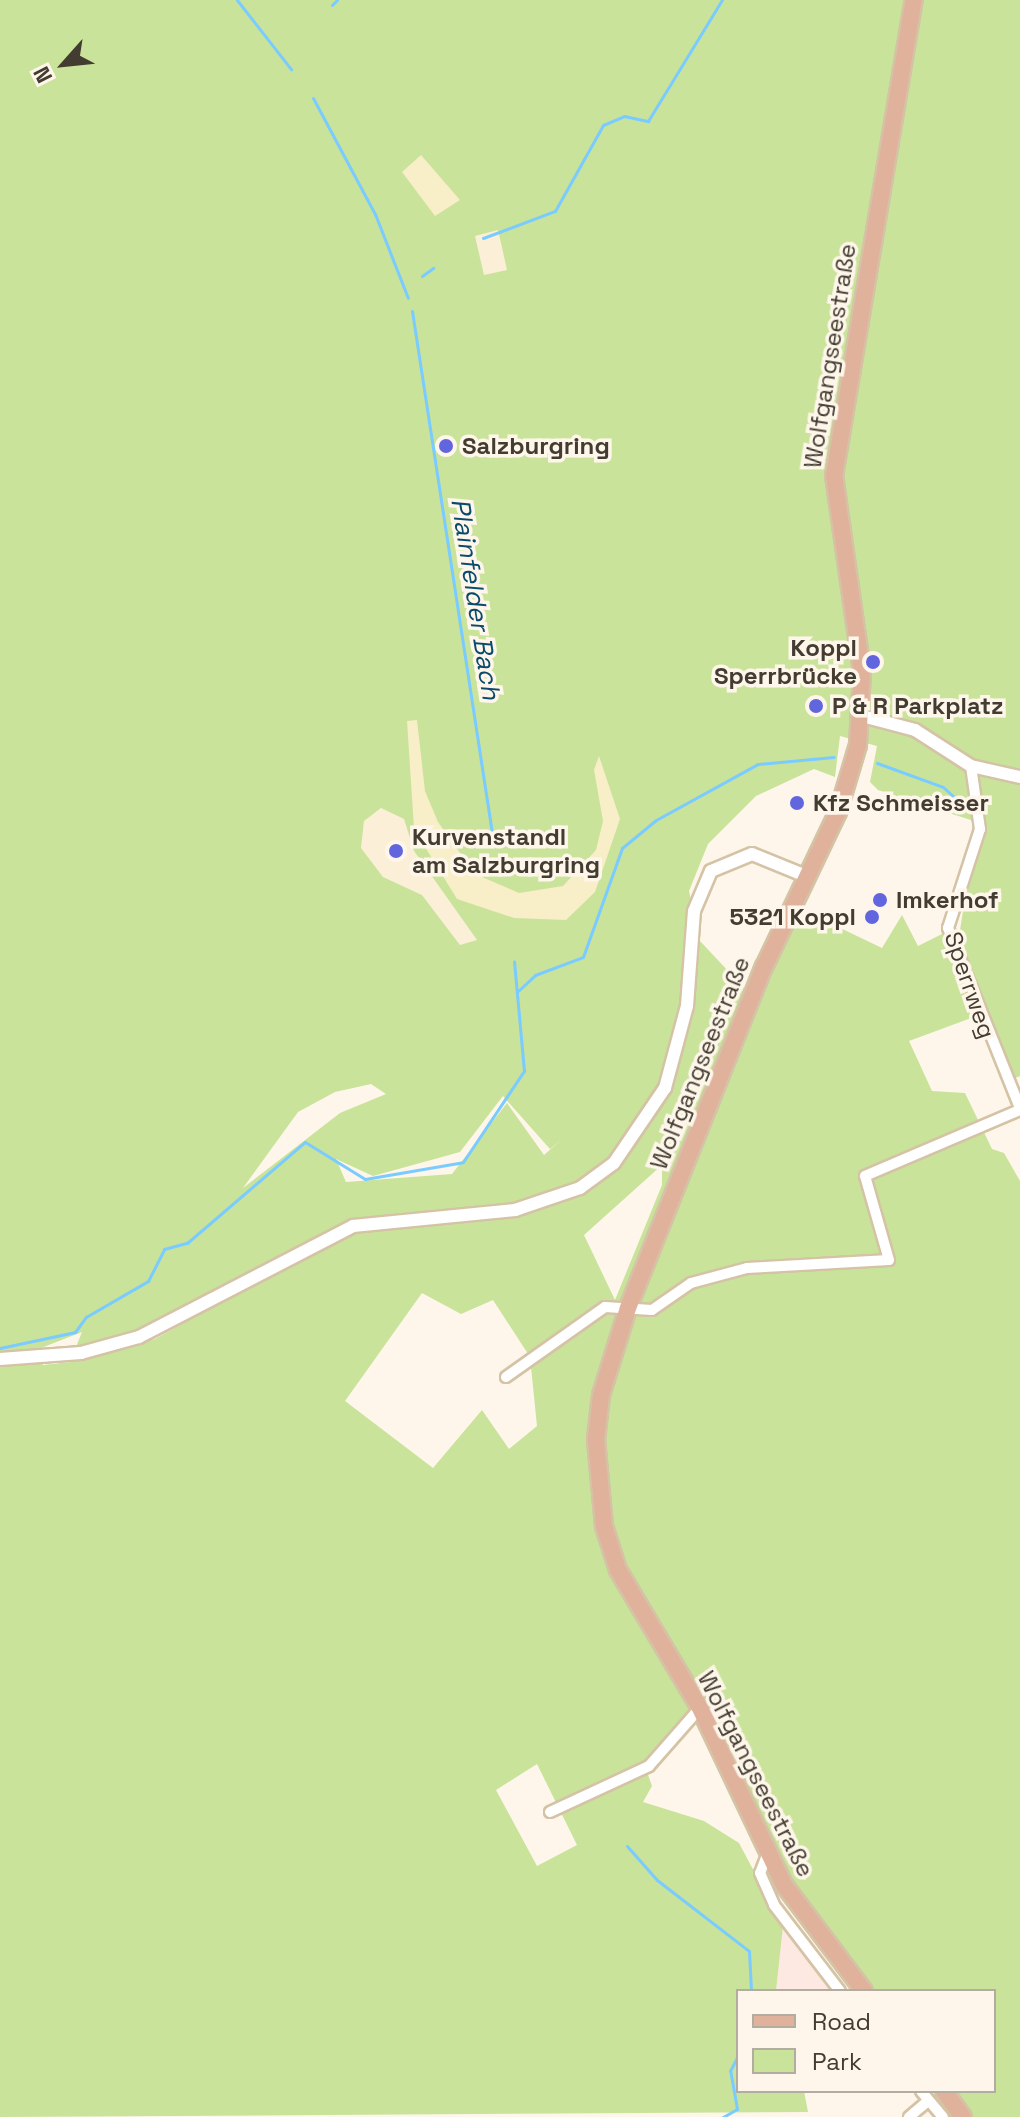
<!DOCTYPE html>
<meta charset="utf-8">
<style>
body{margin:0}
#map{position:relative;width:1020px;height:2117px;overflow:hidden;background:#fef6ea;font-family:"Space Grotesk",sans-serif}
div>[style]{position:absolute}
.built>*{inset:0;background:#fcefd8;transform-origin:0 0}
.industrial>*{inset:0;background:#fde8e2}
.green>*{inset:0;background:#c9e39a}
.sand>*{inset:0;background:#f8eec8}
.stream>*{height:3px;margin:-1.5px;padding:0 1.5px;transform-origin:1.5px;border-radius:1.5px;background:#7acbff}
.roads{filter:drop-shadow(2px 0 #d4c3a5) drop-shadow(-2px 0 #d4c3a5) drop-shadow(0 2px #d4c3a5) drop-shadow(0 -2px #d4c3a5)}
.minor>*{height:10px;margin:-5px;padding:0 5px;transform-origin:5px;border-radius:5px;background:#fff}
.tertiary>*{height:12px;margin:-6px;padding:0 6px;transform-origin:6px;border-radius:6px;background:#fff}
.primary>*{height:16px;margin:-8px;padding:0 8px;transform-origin:8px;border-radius:8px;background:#e0b29c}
.dots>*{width:22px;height:22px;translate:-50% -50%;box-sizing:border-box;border:4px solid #fef6ea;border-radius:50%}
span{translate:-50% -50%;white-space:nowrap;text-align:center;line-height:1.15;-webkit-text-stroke:7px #fef6ea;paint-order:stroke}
.street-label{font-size:24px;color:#433c30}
.poi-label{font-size:24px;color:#433c30;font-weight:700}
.left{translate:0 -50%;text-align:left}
.right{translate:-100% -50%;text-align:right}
.water-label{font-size:26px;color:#0a4b6d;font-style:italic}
.legend{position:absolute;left:736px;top:1989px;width:260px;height:104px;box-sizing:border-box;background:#fef6ea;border:2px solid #b3aca0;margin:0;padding:10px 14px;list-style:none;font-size:24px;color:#433c30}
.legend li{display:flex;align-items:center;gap:16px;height:40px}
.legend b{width:40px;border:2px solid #b3aca0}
.north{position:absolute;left:24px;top:24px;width:80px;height:80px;-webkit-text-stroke:6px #fef6ea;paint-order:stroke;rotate:243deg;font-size:22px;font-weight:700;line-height:32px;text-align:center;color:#433c30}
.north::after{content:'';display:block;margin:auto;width:28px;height:36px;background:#433c30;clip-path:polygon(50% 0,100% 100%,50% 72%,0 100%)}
</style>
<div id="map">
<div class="built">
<div style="left:498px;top:230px;width:41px;height:24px;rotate:77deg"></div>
<div style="clip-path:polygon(382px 808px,404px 819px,414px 851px,477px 940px,461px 946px,422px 895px,383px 877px,361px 848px,364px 820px)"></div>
</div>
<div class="industrial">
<div style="clip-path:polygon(793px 1924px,850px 1991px,776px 1991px,783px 1926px)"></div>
</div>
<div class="green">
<div style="clip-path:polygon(evenodd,0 0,1020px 0,1020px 1076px,1008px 1081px,982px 1014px,909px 1041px,932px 1091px,965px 1093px,992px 1149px,1004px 1153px,1020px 1181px,1020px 2117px,954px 2117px,933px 2091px,994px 2091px,994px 1991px,873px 1991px,798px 1894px,694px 1711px,646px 1769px,652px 1786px,643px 1802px,704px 1821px,739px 1843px,783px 1926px,776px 1991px,738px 1991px,738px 2091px,804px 2091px,808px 2112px,0 2117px,0 0,498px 230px,507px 270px,484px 275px,475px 236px,498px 230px,0 0,840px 736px,877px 746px,870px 782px,878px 790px,977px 822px,957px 949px,948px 931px,918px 946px,902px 915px,882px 948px,784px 901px,745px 989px,700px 941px,689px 891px,708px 844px,756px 796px,814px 769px,835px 777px,840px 736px,0 0,381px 808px,404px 819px,414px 851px,477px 940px,460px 945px,422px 895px,383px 877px,361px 848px,364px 821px,381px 808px,0 0,371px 1084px,386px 1094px,340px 1113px,243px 1188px,298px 1112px,335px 1092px,371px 1084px,0 0,503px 1096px,550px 1149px,561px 1140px,544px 1155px,507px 1103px,452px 1174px,346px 1182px,336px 1159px,373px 1176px,460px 1152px,503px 1096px,0 0,662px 1165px,662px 1185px,615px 1300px,584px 1235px,662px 1165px,0 0,247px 1288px,155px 1339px,80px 1360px,168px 1327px,247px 1288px,0 0,422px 1293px,461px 1314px,493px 1300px,530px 1357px,537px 1426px,509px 1449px,482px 1410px,433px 1468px,345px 1401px,422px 1293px,0 0,82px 1332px,70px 1362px,43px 1365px,41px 1348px,82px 1332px,0 0,537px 1764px,577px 1845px,537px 1866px,496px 1790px,537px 1764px)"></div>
</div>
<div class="sand">
<div style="clip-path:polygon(421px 155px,460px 200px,435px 216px,402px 172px)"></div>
<div style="clip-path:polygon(417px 720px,425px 791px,438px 822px,475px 874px,519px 893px,563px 886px,596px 850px,603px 821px,594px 770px,599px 756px,620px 819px,595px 892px,566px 920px,514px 918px,457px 899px,414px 829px,407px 721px)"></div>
</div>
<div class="stream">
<div style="left:237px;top:0;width:88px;rotate:52deg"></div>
<div style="left:332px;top:5px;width:7px;rotate:-45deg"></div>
<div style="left:313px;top:98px;width:132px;rotate:61.9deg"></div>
<div style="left:375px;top:214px;width:90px;rotate:68.6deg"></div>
<div style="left:483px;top:238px;width:77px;rotate:-20.6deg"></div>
<div style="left:555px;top:211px;width:98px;rotate:-60.8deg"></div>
<div style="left:603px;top:125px;width:23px;rotate:-23deg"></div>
<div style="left:624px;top:116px;width:25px;rotate:12deg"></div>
<div style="left:648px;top:121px;width:142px;rotate:-58.6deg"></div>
<div style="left:422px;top:276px;width:14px;rotate:-36deg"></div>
<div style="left:412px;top:311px;width:541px;rotate:81.29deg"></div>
<div style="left:877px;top:763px;width:70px;rotate:20deg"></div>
<div style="left:943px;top:787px;width:42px;rotate:42.1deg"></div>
<div style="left:518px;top:991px;width:23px;rotate:-43deg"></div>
<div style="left:535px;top:975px;width:51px;rotate:-20.6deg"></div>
<div style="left:583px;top:957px;width:116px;rotate:-70.3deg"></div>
<div style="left:622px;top:848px;width:44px;rotate:-39.5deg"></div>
<div style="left:656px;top:820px;width:116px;rotate:-28.8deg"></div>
<div style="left:758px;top:764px;width:76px;rotate:-5.3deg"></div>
<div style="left:0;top:1348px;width:77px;rotate:-12deg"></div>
<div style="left:75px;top:1332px;width:19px;rotate:-54deg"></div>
<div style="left:86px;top:1317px;width:72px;rotate:-30.1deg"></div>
<div style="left:148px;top:1281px;width:36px;rotate:-63deg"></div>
<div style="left:164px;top:1249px;width:24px;rotate:-15deg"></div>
<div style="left:187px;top:1243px;width:155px;rotate:-40.6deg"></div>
<div style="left:305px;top:1142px;width:70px;rotate:31.7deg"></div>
<div style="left:365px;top:1179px;width:99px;rotate:-9.8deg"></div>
<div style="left:463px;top:1162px;width:110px;rotate:-56.2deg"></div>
<div style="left:524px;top:1071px;width:110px;rotate:-95.2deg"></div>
<div style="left:627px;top:1846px;width:45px;rotate:48.6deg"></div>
<div style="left:657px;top:1880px;width:116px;rotate:37.7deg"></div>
<div style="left:749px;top:1951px;width:40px;rotate:87.1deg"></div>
<div style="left:723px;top:2117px;width:16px;rotate:-30deg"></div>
<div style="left:737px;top:2109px;width:39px;rotate:-100deg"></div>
<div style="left:730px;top:2071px;width:18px;rotate:-63deg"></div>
</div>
<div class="roads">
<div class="minor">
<div style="left:971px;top:766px;width:64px;rotate:81.9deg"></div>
<div style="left:980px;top:829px;width:104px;rotate:107.9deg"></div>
<div style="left:948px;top:928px;width:194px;rotate:68.2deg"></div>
<div style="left:506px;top:1377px;width:121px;rotate:-35.3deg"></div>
<div style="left:605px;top:1307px;width:47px;rotate:3.7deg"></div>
<div style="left:652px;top:1310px;width:47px;rotate:-34.7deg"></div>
<div style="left:691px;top:1283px;width:58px;rotate:-15deg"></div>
<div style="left:747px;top:1268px;width:142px;rotate:-3.2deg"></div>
<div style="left:889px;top:1260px;width:87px;rotate:-105.9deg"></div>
<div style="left:865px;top:1176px;width:168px;rotate:-23.1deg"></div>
<div style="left:550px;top:1812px;width:109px;rotate:-24.9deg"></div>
<div style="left:649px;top:1766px;width:77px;rotate:-48.7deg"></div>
<div style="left:767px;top:1855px;width:19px;rotate:111deg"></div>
<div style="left:760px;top:1873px;width:35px;rotate:66deg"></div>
<div style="left:774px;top:1905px;width:108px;rotate:52.5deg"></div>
<div style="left:921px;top:2091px;width:34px;rotate:50deg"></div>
<div style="left:909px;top:2117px;width:25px;rotate:-40deg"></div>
</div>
<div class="tertiary">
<div style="left:862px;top:716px;width:55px;rotate:14.8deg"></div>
<div style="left:915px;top:730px;width:67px;rotate:32.7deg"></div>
<div style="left:971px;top:766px;width:50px;rotate:12.7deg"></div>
<div style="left:0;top:1359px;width:81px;rotate:-4.2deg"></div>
<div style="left:81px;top:1353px;width:60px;rotate:-15.4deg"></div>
<div style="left:139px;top:1337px;width:241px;rotate:-27.4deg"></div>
<div style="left:353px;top:1226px;width:163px;rotate:-5.6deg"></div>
<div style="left:515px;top:1210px;width:69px;rotate:-18.7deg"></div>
<div style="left:580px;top:1188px;width:42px;rotate:-36.3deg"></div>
<div style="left:614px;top:1163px;width:91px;rotate:-55.8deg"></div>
<div style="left:665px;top:1088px;width:85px;rotate:-75deg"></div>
<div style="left:687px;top:1006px;width:95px;rotate:-85.8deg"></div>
<div style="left:694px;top:911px;width:43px;rotate:-67deg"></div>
<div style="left:711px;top:871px;width:44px;rotate:-22.5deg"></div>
<div style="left:752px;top:854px;width:58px;rotate:22.2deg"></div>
</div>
<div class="primary">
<div style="left:864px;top:1991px;width:133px;rotate:-127deg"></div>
<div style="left:784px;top:1885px;width:196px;rotate:-115.4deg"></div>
<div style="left:700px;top:1708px;width:161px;rotate:-120.7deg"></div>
<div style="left:618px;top:1570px;width:46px;rotate:-107.7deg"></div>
<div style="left:604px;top:1526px;width:87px;rotate:-95.3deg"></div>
<div style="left:596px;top:1439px;width:44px;rotate:-83.5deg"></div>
<div style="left:601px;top:1395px;width:91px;rotate:-72.8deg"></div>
<div style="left:628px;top:1308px;width:367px;rotate:-68.3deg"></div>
<div style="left:764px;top:967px;width:172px;rotate:-64.5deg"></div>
<div style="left:838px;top:812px;width:70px;rotate:-73.4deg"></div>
<div style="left:858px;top:745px;width:73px;rotate:-86.9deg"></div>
<div style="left:862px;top:672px;width:198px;rotate:-98.1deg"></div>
<div style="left:834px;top:476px;width:483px;rotate:-80.5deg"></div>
<div style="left:944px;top:2091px;width:32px;rotate:54deg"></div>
</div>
</div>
<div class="dots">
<div style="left:446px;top:446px;background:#6166df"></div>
<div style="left:873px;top:662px;background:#6166df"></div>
<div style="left:816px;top:706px;background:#6166df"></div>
<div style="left:797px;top:803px;background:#6166df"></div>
<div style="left:396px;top:851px;background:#6166df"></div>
<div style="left:880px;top:900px;background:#6166df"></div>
<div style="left:872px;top:917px;background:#6166df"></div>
</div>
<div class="street-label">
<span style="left:830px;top:356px;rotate:-81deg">Wolfgangseestraße</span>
<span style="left:970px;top:985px;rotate:71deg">Sperrweg</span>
<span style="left:700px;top:1063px;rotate:-68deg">Wolfgangseestraße</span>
<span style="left:756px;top:1774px;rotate:63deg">Wolfgangseestraße</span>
</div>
<div class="poi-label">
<span class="left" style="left:462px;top:446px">Salzburgring</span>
<span class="right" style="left:857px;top:662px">Koppl<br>Sperrbrücke</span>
<span class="left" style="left:832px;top:706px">P &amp; R Parkplatz</span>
<span class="left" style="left:813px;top:803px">Kfz Schmeisser</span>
<span class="left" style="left:412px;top:851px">Kurvenstandl<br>am Salzburgring</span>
<span class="left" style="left:896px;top:900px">Imkerhof</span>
<span class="right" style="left:856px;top:917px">5321 Koppl</span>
</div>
<div class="water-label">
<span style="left:475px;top:599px;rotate:81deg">Plainfelder Bach</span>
</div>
<ul class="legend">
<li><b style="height:10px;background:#e0b29c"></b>Road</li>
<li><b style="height:22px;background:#c9e39a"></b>Park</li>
</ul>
<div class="north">N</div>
</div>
